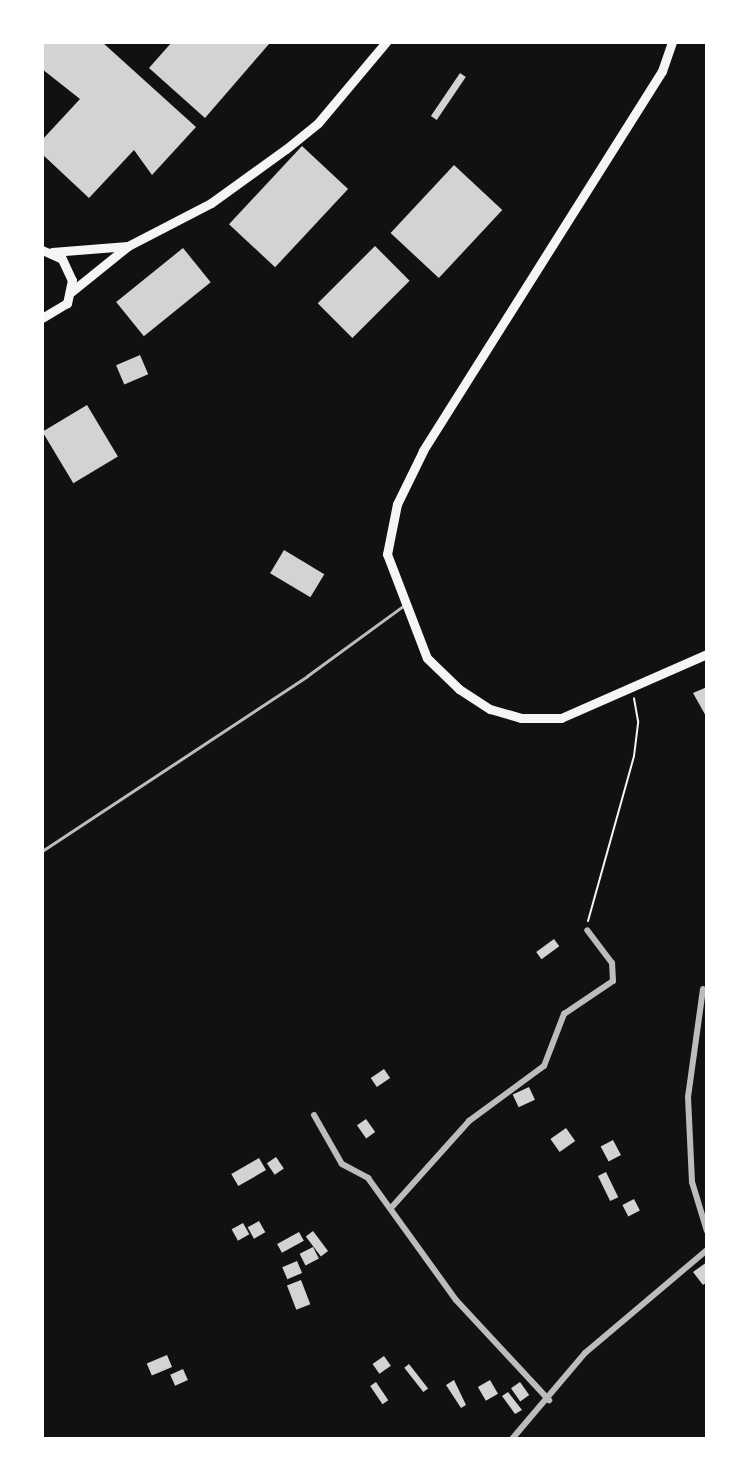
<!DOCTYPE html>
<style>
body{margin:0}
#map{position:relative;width:749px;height:1481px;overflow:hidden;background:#111;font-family:Montserrat,sans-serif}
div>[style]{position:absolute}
.building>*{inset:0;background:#d3d3d3;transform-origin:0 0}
.path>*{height:2px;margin:-1px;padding:0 1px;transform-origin:1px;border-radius:1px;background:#f5f5f5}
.service>*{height:3px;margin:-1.5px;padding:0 1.5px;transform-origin:1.5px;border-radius:1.5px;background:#bcbcbc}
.minor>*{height:6px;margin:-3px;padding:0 3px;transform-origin:3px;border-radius:3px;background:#bcbcbc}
.secondary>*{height:9px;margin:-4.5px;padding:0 4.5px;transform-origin:4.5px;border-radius:4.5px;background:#f5f5f5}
span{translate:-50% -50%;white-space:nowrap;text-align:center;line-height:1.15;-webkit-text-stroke:7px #fff;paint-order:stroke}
.frame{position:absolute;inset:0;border:44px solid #fff;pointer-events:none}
</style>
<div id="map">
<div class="building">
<div style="clip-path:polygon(42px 42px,102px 42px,196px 127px,152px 175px,134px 150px,89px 198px,42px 154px,42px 140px,80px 99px,42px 69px)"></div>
<div style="clip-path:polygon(172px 42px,266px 42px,269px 44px,205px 118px,149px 68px)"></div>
<div style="left:460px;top:73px;width:7px;height:52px;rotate:34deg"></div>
<div style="left:302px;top:146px;width:63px;height:107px;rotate:43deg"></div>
<div style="left:454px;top:165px;width:66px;height:93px;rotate:43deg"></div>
<div style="left:375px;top:246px;width:49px;height:81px;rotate:45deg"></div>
<div style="left:183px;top:248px;width:44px;height:86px;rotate:51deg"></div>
<div style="left:140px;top:355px;width:21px;height:26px;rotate:67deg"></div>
<div style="left:87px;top:405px;width:60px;height:52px;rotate:59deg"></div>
<div style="left:284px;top:550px;width:47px;height:27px;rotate:31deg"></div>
<div style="clip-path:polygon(707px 687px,707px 718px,693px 693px)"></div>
<div style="left:554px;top:939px;width:9px;height:22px;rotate:54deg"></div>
<div style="left:384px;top:1069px;width:11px;height:16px;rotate:56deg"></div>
<div style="left:529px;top:1087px;width:14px;height:18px;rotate:65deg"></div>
<div style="left:366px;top:1119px;width:16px;height:11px;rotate:55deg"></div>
<div style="left:566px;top:1128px;width:16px;height:19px;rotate:55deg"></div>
<div style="left:613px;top:1140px;width:17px;height:14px;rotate:62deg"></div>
<div style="left:276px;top:1157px;width:14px;height:11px;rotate:56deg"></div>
<div style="left:259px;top:1158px;width:14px;height:32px;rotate:60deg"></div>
<div style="left:606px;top:1172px;width:28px;height:9px;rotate:64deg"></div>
<div style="left:634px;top:1199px;width:13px;height:13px;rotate:63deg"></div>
<div style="left:259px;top:1221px;width:13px;height:13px;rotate:61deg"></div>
<div style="left:243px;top:1223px;width:13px;height:13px;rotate:61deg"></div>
<div style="left:313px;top:1231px;width:25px;height:9px;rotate:53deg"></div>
<div style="left:299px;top:1232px;width:10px;height:25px;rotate:61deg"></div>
<div style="left:313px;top:1247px;width:13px;height:15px;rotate:63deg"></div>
<div style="left:297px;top:1261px;width:13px;height:16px;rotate:67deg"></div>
<div style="clip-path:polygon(707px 1262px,707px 1282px,703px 1285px,693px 1272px)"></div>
<div style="left:301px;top:1280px;width:26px;height:15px;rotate:69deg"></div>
<div style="left:167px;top:1355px;width:13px;height:22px;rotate:67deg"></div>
<div style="left:384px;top:1356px;width:12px;height:14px;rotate:55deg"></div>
<div style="left:409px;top:1364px;width:31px;height:6px;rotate:52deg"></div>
<div style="left:183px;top:1369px;width:12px;height:14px;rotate:66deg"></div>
<div style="clip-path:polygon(454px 1380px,466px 1405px,461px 1408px,446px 1385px)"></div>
<div style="left:490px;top:1380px;width:16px;height:14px;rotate:60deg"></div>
<div style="left:376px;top:1382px;width:22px;height:7px;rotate:56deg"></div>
<div style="left:520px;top:1382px;width:16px;height:11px;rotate:55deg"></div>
<div style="clip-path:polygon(508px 1392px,522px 1410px,515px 1414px,502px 1396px)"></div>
</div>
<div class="path">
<div style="left:588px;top:921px;width:171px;rotate:-74.4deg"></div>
<div style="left:634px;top:756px;width:35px;rotate:-83deg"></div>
<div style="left:638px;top:721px;width:23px;rotate:-100deg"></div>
</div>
<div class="service">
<div style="left:42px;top:851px;width:318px;rotate:-33.4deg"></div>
<div style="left:307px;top:676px;width:119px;rotate:-36.1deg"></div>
</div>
<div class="minor">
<div style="left:703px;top:989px;width:109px;rotate:97.9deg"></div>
<div style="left:688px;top:1097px;width:85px;rotate:87.3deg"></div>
<div style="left:692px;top:1182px;width:51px;rotate:73deg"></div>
<div style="left:314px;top:1115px;width:56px;rotate:60.3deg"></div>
<div style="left:342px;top:1164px;width:30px;rotate:28deg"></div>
<div style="left:368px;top:1178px;width:150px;rotate:54.2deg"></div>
<div style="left:456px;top:1300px;width:137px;rotate:47.1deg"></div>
<div style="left:391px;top:1208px;width:117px;rotate:-48.1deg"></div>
<div style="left:469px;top:1121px;width:93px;rotate:-36.3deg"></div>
<div style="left:544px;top:1066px;width:56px;rotate:-69deg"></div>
<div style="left:564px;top:1014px;width:59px;rotate:-34deg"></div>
<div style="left:613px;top:981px;width:18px;rotate:-93deg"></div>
<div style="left:612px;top:963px;width:41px;rotate:-127.1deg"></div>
<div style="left:512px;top:1439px;width:113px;rotate:-49.7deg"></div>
<div style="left:585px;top:1353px;width:160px;rotate:-40.2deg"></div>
</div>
<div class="secondary">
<div style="left:672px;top:42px;width:31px;rotate:109deg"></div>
<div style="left:662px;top:71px;width:449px;rotate:122.2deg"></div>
<div style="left:423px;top:451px;width:59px;rotate:116.1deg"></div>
<div style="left:397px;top:504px;width:51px;rotate:101.3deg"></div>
<div style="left:387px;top:554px;width:111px;rotate:69deg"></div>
<div style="left:427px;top:658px;width:45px;rotate:44.1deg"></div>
<div style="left:459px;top:689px;width:37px;rotate:33deg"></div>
<div style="left:490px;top:709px;width:32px;rotate:16deg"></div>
<div style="left:521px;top:718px;width:40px"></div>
<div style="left:561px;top:718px;width:159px;rotate:-23.7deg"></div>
<div style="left:42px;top:250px;width:22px;rotate:24deg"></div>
<div style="left:62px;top:259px;width:23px;rotate:65deg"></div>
<div style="left:72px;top:280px;width:24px;rotate:102deg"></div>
<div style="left:67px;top:303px;width:29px;rotate:149deg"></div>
<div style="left:52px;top:252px;width:76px;rotate:-4.5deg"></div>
<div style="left:71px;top:292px;width:73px;rotate:-38.9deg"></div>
<div style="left:128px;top:246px;width:93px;rotate:-27.4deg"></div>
<div style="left:211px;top:203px;width:92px;rotate:-35.8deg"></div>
<div style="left:286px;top:149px;width:41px;rotate:-39.1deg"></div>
<div style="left:318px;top:123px;width:106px;rotate:-50deg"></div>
</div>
<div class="frame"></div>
</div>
